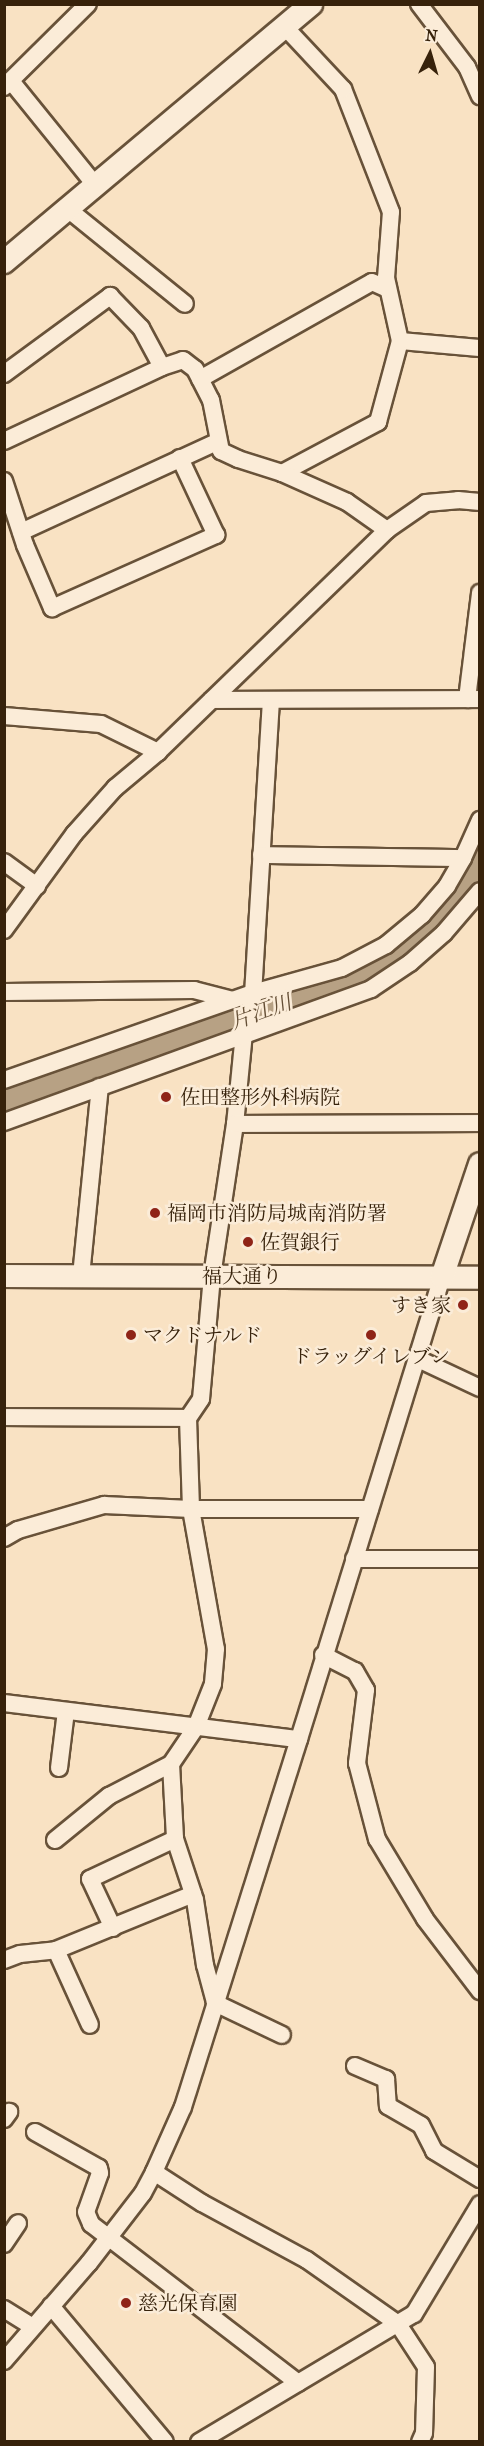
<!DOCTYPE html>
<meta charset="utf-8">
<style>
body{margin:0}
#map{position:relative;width:484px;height:2446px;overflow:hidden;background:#f9e2c3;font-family:"IM FELL French Canon","Noto Serif JP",serif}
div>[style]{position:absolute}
.river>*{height:28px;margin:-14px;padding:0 14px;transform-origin:14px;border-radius:14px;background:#b7a184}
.roads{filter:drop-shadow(2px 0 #685239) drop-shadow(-2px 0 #685239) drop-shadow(0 2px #685239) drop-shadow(0 -2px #685239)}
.street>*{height:16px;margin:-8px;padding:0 8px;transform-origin:8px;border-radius:8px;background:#fbecd8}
.secondary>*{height:22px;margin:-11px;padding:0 11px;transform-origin:11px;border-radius:11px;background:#fbecd8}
.dots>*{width:16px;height:16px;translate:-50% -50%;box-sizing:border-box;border:3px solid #fbecd8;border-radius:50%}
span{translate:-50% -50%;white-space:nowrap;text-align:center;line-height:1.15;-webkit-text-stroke:5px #fbecd8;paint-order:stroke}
.poi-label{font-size:20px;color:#37220b}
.left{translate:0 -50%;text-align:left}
.right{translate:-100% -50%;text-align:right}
.street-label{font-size:20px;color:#37220b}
.water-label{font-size:21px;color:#644e35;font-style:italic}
.frame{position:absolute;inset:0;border:6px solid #37220b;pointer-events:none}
.north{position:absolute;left:400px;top:24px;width:60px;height:60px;-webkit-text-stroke:4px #fbecd8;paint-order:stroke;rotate:5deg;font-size:16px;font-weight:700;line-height:24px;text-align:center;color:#37220b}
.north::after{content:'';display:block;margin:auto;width:21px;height:27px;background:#37220b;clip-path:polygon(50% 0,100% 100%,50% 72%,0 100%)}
</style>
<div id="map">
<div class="river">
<div style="left:4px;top:1104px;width:371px;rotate:-19.7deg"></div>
<div style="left:353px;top:979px;width:38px;rotate:-27deg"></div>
<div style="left:387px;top:962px;width:39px;rotate:-40deg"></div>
<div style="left:417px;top:937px;width:45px;rotate:-43.2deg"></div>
<div style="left:450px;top:906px;width:52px;rotate:-55.1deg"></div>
</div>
<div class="roads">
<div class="street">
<div style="left:419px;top:4px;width:79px;rotate:52.7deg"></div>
<div style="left:467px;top:67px;width:32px;rotate:66deg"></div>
<div style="left:11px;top:81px;width:135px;rotate:51deg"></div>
<div style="left:4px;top:87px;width:118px;rotate:-44.7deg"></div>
<div style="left:69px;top:210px;width:149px;rotate:39deg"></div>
<div style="left:400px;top:341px;width:80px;rotate:5deg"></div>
<div style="left:4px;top:374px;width:132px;rotate:-36.3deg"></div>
<div style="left:110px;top:296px;width:45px;rotate:45.9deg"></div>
<div style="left:141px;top:328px;width:44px;rotate:61.7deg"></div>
<div style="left:162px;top:367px;width:22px;rotate:-18deg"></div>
<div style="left:183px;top:360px;width:15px;rotate:37deg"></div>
<div style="left:195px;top:369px;width:35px;rotate:63deg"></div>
<div style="left:211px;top:400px;width:52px;rotate:78.9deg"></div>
<div style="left:221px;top:451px;width:19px;rotate:25deg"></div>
<div style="left:238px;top:459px;width:46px;rotate:17.7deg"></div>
<div style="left:282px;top:473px;width:109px;rotate:-28deg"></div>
<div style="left:378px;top:422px;width:84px;rotate:-74.8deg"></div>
<div style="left:400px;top:341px;width:65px;rotate:-102.5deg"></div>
<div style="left:386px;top:278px;width:66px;rotate:-85.7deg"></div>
<div style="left:391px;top:212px;width:132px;rotate:-111.3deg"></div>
<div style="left:343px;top:89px;width:86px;rotate:-133.1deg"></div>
<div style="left:200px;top:379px;width:197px;rotate:-29.4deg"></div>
<div style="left:372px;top:282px;width:17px;rotate:24deg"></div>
<div style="left:4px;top:441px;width:174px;rotate:-25.1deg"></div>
<div style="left:282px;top:473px;width:71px;rotate:24deg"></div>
<div style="left:347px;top:502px;width:49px;rotate:35deg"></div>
<div style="left:4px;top:481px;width:67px;rotate:71.8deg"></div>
<div style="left:25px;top:545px;width:69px;rotate:66.8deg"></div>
<div style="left:52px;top:608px;width:180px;rotate:-24deg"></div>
<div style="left:216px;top:535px;width:85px;rotate:-115.1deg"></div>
<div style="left:21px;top:532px;width:216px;rotate:-24.7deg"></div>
<div style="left:467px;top:699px;width:107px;rotate:-83deg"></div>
<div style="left:212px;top:700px;width:268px;rotate:-0.2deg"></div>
<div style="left:271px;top:700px;width:298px;rotate:93.5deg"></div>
<div style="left:253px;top:997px;width:37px;rotate:104deg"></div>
<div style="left:244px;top:1033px;width:91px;rotate:95.6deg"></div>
<div style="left:235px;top:1124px;width:154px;rotate:98.6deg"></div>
<div style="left:212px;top:1276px;width:123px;rotate:95.1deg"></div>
<div style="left:201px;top:1399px;width:23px;rotate:124deg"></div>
<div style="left:188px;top:1418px;width:91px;rotate:88.1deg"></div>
<div style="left:191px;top:1509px;width:142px;rotate:79.9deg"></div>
<div style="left:216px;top:1649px;width:35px;rotate:95deg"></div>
<div style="left:213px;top:1684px;width:46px;rotate:111.6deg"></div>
<div style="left:196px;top:1727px;width:45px;rotate:124deg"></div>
<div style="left:171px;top:1764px;width:75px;rotate:86.9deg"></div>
<div style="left:175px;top:1839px;width:64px;rotate:71.8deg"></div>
<div style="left:195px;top:1900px;width:66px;rotate:81.3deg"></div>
<div style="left:205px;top:1965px;width:39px;rotate:75deg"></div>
<div style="left:215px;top:2003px;width:74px;rotate:25.5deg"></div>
<div style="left:4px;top:716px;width:97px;rotate:4.7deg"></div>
<div style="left:101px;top:724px;width:64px;rotate:26.2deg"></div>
<div style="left:158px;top:752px;width:319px;rotate:-44.1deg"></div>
<div style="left:387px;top:530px;width:47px;rotate:-34.7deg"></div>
<div style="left:426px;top:503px;width:32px;rotate:-5deg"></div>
<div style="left:458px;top:500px;width:22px;rotate:5deg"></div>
<div style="left:261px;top:855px;width:202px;rotate:0.9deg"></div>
<div style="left:4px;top:862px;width:41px;rotate:36deg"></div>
<div style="left:4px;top:930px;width:119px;rotate:-53.9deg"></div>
<div style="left:74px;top:834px;width:62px;rotate:-48.3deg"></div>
<div style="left:115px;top:788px;width:56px;rotate:-39.9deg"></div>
<div style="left:4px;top:992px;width:190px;rotate:-0.6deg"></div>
<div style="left:194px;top:990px;width:40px;rotate:14.4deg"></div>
<div style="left:4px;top:1080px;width:264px;rotate:-19.3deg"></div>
<div style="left:253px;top:993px;width:92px;rotate:-15.7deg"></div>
<div style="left:342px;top:968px;width:50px;rotate:-27.6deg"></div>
<div style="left:386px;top:945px;width:47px;rotate:-39.8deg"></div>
<div style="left:422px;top:915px;width:38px;rotate:-49deg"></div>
<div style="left:447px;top:886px;width:32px;rotate:-60deg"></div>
<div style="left:463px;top:858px;width:42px;rotate:-65.9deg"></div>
<div style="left:4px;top:1122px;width:390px;rotate:-19.9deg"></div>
<div style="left:371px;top:989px;width:47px;rotate:-33.7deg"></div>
<div style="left:410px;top:963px;width:45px;rotate:-41.4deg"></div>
<div style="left:444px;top:933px;width:55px;rotate:-49.4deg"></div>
<div style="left:235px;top:1124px;width:245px;rotate:-0.2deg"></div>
<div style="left:81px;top:1276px;width:190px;rotate:-84.3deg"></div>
<div style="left:418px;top:1359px;width:68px;rotate:25.1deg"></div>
<div style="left:4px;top:1417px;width:184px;rotate:0.3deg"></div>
<div style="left:4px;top:1538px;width:16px;rotate:-30deg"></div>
<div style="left:18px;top:1530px;width:90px;rotate:-16.2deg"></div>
<div style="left:104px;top:1505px;width:87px;rotate:2.6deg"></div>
<div style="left:191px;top:1509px;width:179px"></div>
<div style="left:354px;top:1559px;width:126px"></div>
<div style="left:323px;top:1655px;width:36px;rotate:27deg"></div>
<div style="left:355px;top:1671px;width:22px;rotate:60deg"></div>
<div style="left:366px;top:1690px;width:74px;rotate:97deg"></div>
<div style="left:357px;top:1763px;width:79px;rotate:75.3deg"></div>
<div style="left:377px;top:1839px;width:93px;rotate:59deg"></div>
<div style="left:425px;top:1919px;width:91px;rotate:52.6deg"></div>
<div style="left:4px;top:1703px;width:297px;rotate:7deg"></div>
<div style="left:299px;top:1739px;width:484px;rotate:-72.8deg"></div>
<div style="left:59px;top:1768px;width:57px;rotate:-83deg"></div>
<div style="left:55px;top:1840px;width:70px;rotate:-39.2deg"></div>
<div style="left:109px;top:1796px;width:70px;rotate:-27.3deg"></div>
<div style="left:113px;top:1928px;width:54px;rotate:-115.1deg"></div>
<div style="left:90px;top:1879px;width:94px;rotate:-25.2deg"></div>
<div style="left:56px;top:1950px;width:82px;rotate:65.6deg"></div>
<div style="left:4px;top:1960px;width:17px;rotate:-21deg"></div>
<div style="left:20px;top:1954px;width:36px;rotate:-6deg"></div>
<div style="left:56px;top:1950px;width:148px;rotate:-22.2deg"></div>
<div style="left:355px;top:2066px;width:34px;rotate:23deg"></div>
<div style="left:386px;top:2079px;width:27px;rotate:86deg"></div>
<div style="left:388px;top:2106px;width:38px;rotate:30deg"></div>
<div style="left:421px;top:2125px;width:29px;rotate:63deg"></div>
<div style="left:434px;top:2151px;width:54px;rotate:31.3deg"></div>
<div style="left:4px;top:2119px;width:9px;rotate:-54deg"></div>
<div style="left:35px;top:2132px;width:73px;rotate:29.4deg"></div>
<div style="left:99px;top:2168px;width:5px;rotate:79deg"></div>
<div style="left:100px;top:2173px;width:41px;rotate:109.7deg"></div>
<div style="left:86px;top:2212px;width:13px;rotate:67deg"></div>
<div style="left:91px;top:2224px;width:261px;rotate:37.5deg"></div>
<div style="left:154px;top:2172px;width:57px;rotate:32.9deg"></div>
<div style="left:202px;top:2203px;width:119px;rotate:28.5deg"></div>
<div style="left:307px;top:2260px;width:111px;rotate:35.1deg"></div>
<div style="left:398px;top:2324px;width:51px;rotate:56.9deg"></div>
<div style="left:426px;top:2367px;width:66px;rotate:91.7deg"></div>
<div style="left:424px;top:2433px;width:10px;rotate:114deg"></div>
<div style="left:4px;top:2244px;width:25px;rotate:-56deg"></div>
<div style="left:51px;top:2306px;width:177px;rotate:50deg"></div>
<div style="left:4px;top:2309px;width:34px;rotate:32deg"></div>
<div style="left:4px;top:2361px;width:130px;rotate:-49.1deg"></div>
<div style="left:89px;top:2263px;width:88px;rotate:-52.4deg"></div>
<div style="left:143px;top:2193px;width:24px;rotate:-62deg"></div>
<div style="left:154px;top:2172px;width:71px;rotate:-66deg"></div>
<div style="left:183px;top:2107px;width:386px;rotate:-72.5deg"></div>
<div style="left:199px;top:2442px;width:250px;rotate:-30.8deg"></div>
<div style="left:414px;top:2314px;width:128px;rotate:-59deg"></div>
</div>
<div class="secondary">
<div style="left:4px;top:262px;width:401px;rotate:-40deg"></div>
<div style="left:4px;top:1276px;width:476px;rotate:0.2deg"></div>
<div style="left:442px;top:1277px;width:119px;rotate:-71.4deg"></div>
</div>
</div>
<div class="dots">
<div style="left:166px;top:1097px;background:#8f2418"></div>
<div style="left:155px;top:1213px;background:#8f2418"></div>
<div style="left:248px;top:1242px;background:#8f2418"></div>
<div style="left:463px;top:1305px;background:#8f2418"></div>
<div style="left:131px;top:1335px;background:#8f2418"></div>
<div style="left:371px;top:1335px;background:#8f2418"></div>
<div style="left:126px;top:2303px;background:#8f2418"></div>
</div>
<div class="poi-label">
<span class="left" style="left:180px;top:1097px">佐田整形外科病院</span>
<span class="left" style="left:167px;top:1213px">福岡市消防局城南消防署</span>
<span class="left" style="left:260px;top:1242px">佐賀銀行</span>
<span class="right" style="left:451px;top:1305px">すき家</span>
<span class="left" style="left:143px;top:1335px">マクドナルド</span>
<span style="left:371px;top:1356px">ドラッグイレブン</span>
<span class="left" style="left:138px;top:2303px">慈光保育園</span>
</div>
<div class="street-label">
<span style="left:242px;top:1276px">福大通り</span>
</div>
<div class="water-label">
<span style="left:261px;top:1012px;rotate:-20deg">片江川</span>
</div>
<div class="frame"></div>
<div class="north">N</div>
</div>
